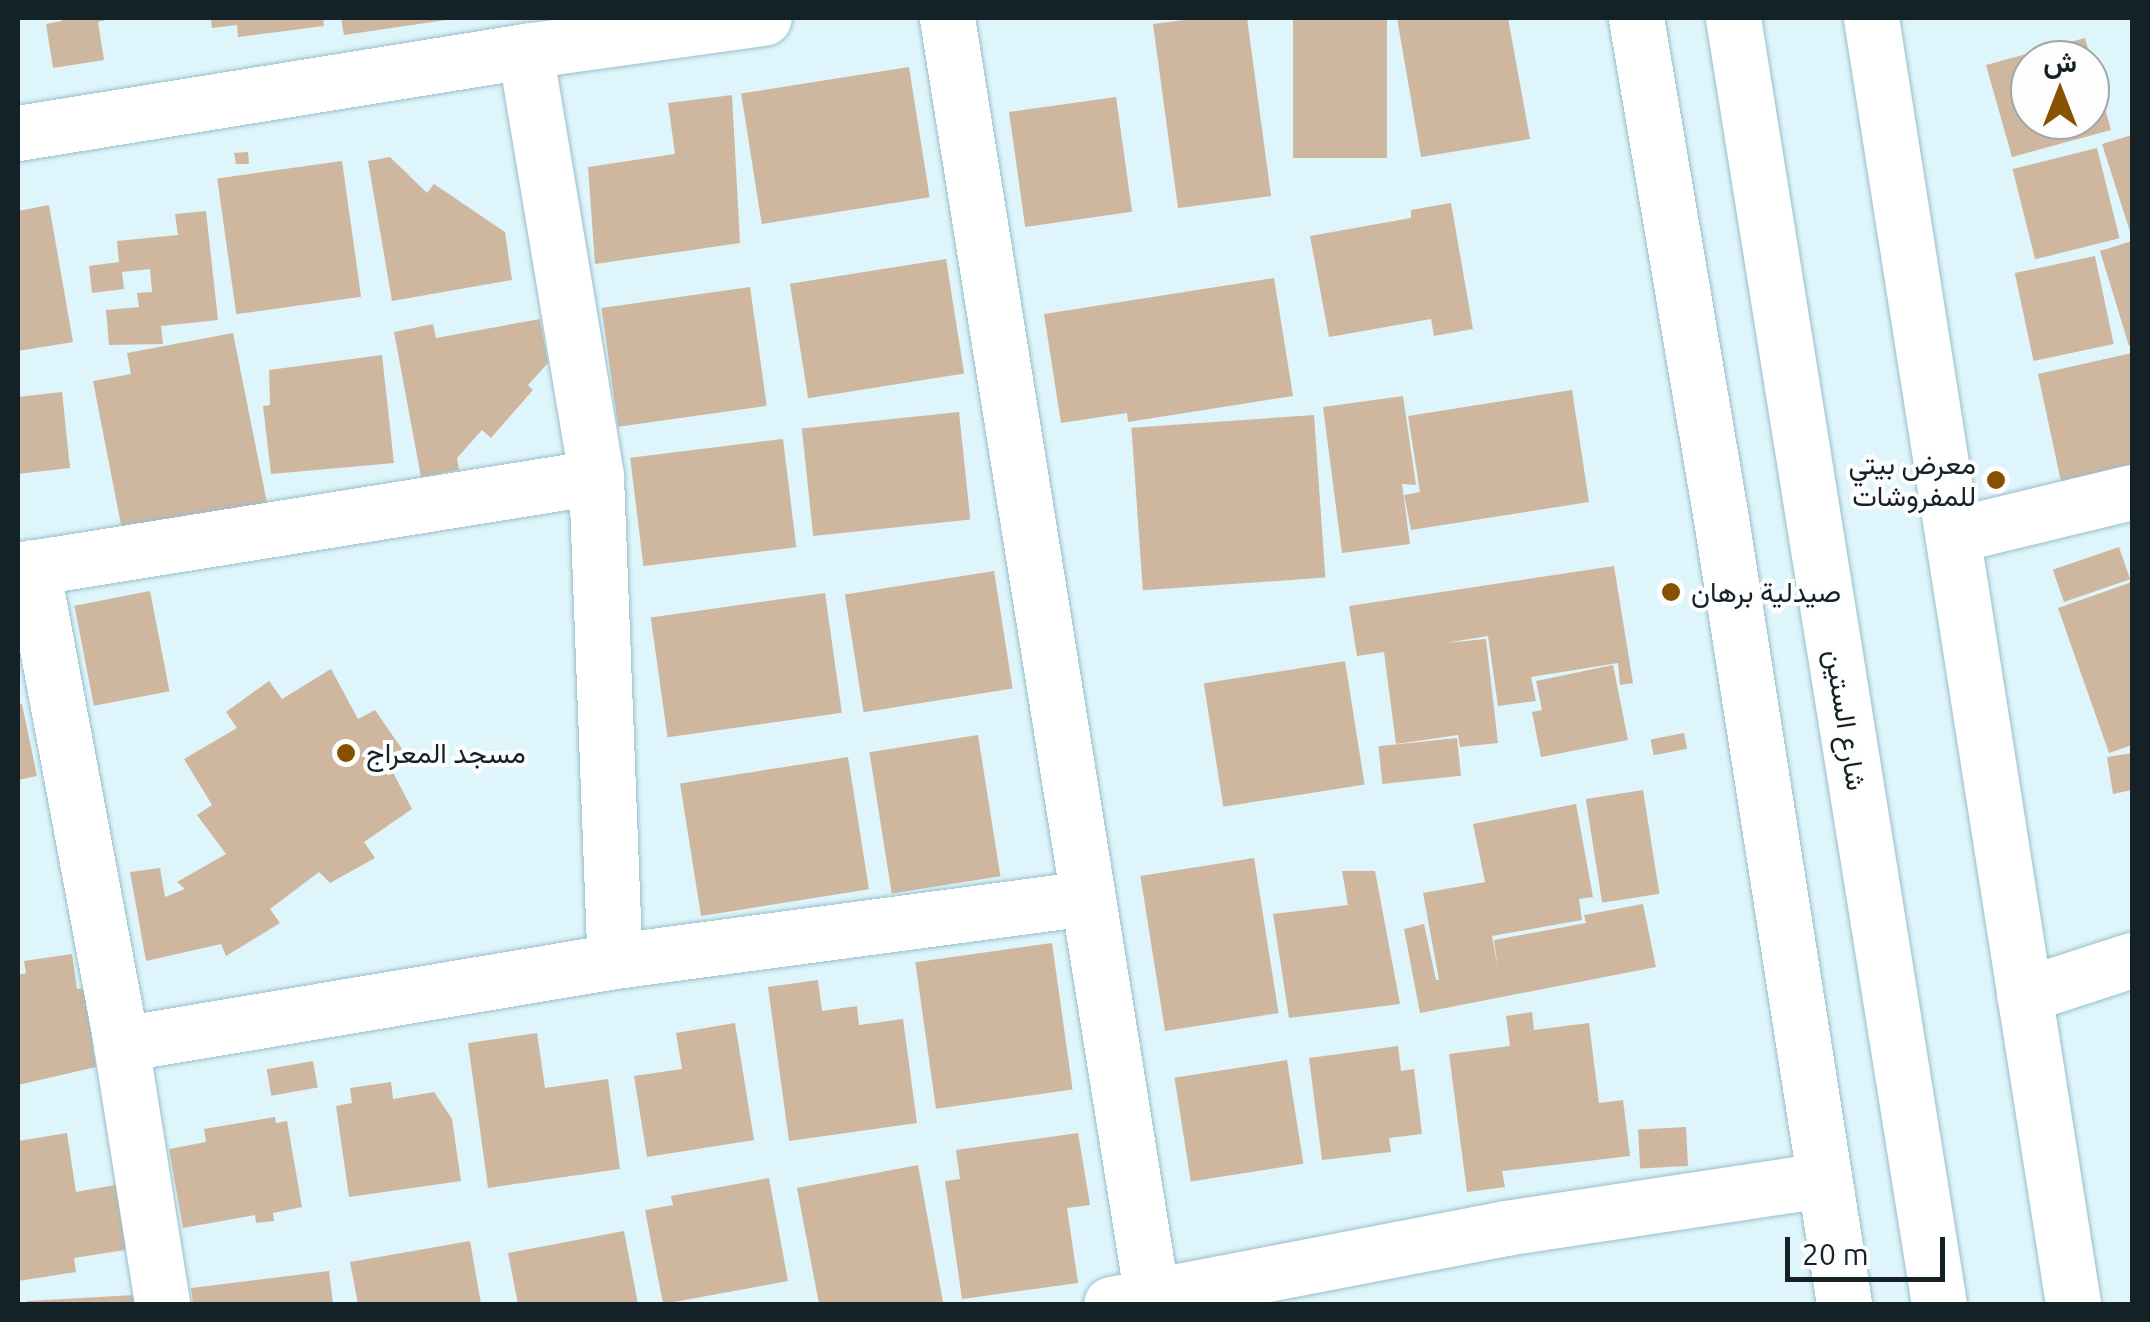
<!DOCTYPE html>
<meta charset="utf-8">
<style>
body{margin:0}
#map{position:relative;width:2150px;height:1322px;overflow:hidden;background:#def5fb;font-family:Ubuntu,Vazirmatn,sans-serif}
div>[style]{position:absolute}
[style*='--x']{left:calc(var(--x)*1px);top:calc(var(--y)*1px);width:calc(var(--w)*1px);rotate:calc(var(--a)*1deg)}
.building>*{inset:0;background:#cfb79f;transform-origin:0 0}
.roads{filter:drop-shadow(0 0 2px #99bfca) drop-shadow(0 0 2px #99bfca)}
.minor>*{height:55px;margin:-27.5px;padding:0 27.5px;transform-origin:27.5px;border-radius:27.5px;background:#fff}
.major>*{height:55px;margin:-27.5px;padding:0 27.5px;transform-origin:27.5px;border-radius:27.5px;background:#fff}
.dots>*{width:28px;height:28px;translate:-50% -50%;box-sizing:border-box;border:5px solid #fdfdfd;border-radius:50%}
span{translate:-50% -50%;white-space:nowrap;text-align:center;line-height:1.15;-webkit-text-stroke:8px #fdfdfd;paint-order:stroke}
.poi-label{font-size:28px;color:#142227}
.right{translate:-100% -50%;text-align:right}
.left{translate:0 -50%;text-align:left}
.street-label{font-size:28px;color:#142227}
.frame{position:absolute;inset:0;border:20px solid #142227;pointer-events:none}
.north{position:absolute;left:2010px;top:40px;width:100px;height:100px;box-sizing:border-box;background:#fdfdfd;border:2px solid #a0a5a7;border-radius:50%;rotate:0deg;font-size:28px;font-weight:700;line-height:40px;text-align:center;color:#142227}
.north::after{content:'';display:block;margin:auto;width:35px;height:45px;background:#875200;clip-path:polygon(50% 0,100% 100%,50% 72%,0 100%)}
.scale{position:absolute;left:1785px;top:1237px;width:160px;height:45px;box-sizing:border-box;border:5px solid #142227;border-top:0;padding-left:12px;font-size:30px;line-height:35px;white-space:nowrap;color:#142227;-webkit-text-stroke:8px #fdfdfd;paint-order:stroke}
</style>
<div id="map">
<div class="building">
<i style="clip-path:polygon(61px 18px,113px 18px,98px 22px,104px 60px,53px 68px,46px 24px,62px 21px)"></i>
<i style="clip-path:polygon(211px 18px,323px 18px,324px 26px,238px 37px,237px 25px,212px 28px)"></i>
<i style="clip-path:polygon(341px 18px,446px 18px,446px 20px,344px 35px)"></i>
<i style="clip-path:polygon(1201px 18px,1247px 18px,1271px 196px,1178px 208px,1153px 24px)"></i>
<i style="left:1293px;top:18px;width:94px;height:140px"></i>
<i style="clip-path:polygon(1397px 18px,1508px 18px,1530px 139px,1421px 157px)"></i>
<i style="clip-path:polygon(evenodd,2085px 38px,2111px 130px,2012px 157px,1986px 65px,2085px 38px,2030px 60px,2090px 60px,2090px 120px,2030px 120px,2030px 60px)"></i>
<i style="left:909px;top:67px;width:132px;height:170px;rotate:81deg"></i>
<i style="clip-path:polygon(732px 95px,740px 243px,595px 264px,588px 167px,675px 154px,668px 103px)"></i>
<i style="left:1116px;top:97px;width:116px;height:108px;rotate:82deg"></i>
<i style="clip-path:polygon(2132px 135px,2132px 238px,2102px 144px)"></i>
<i style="left:2097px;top:148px;width:93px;height:87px;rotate:76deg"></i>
<i style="clip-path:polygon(248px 152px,249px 164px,236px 164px,234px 153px)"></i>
<i style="clip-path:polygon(390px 157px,427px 193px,434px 184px,505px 232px,512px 280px,392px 301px,368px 161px)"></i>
<i style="left:342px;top:161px;width:137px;height:126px;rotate:82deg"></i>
<i style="clip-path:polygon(1451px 203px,1473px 329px,1434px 336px,1431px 319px,1329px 337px,1310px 236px,1411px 218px,1411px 210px)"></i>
<i style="clip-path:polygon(49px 205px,73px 342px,18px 351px,18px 211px)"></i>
<i style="clip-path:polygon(206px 211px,218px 320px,161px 326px,163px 344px,109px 345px,106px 310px,139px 307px,137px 293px,152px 292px,150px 269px,122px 272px,124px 289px,92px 293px,89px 266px,119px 262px,117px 241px,178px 235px,175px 214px)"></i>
<i style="clip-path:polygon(2132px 241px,2132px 345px,2129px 346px,2100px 251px)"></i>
<i style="left:2095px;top:256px;width:90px;height:82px;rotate:78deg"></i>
<i style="left:946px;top:259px;width:116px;height:158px;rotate:81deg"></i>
<i style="clip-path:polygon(1274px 278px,1293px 396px,1128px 422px,1127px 413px,1061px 423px,1044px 314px)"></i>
<i style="left:750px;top:287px;width:120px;height:150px;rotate:82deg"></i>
<i style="clip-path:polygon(540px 319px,548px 363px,528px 385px,533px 390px,491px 438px,482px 430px,457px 458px,459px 470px,421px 477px,394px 332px,433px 324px,436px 338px)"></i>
<i style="clip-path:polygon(233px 333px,267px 503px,122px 530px,93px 381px,131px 374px,127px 353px)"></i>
<i style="clip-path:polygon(2132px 353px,2132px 475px,2063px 491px,2038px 374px)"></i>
<i style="clip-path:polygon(382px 355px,394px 463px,271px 474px,263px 406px,270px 405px,269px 370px)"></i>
<i style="clip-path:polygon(1572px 390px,1589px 502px,1411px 530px,1404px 495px,1420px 492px,1408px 416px)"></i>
<i style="clip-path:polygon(62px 392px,70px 468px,18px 474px,18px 397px)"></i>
<i style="clip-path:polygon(1403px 396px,1416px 485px,1402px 484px,1410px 544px,1342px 553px,1323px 407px)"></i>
<i style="left:959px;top:412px;width:108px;height:158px;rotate:84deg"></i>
<i style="left:1314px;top:415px;width:163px;height:183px;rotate:86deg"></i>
<i style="left:783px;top:439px;width:109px;height:154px;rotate:83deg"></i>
<i style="left:2119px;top:547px;width:34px;height:70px;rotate:71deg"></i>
<i style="clip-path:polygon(1614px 566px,1633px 683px,1620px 685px,1618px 663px,1531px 677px,1536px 701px,1498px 706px,1488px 636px,1445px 643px,1486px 639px,1498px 743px,1460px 747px,1458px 735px,1396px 744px,1384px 652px,1357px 656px,1349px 606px)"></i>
<i style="left:994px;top:571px;width:119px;height:151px;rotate:81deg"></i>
<i style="clip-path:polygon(2132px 582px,2132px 745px,2109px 753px,2058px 608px)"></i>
<i style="left:150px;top:591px;width:102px;height:77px;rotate:79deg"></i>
<i style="left:825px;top:593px;width:121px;height:176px;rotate:82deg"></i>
<i style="left:1345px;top:661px;width:125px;height:143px;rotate:81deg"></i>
<i style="clip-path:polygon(1613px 665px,1628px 740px,1541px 757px,1532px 712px,1542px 710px,1536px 681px)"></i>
<i style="clip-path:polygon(331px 669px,358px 719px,375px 710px,402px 749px,387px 761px,412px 809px,364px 842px,375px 858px,330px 883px,319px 872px,270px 909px,280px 923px,226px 956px,221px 944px,146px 961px,130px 872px,160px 868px,165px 897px,185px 889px,177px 882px,226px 854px,197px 815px,212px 805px,184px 759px,237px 728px,226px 712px,269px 681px,282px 699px)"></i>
<i style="clip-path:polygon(18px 704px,22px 704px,37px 776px,18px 780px)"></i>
<i style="left:1684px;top:733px;width:16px;height:34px;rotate:79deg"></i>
<i style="left:978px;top:735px;width:143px;height:110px;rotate:81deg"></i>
<i style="left:1457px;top:738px;width:38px;height:79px;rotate:84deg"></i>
<i style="clip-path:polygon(2132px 753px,2132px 790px,2113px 794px,2107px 757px)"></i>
<i style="left:848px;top:757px;width:134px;height:170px;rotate:81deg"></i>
<i style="left:1643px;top:790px;width:105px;height:58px;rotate:81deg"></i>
<i style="clip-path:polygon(1576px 804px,1593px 897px,1579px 899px,1582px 920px,1492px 936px,1498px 968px,1494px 940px,1586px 923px,1584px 915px,1643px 904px,1656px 967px,1420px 1013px,1404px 929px,1424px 924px,1436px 980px,1439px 980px,1423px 893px,1485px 882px,1473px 824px)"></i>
<i style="left:1254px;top:858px;width:157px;height:115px;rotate:81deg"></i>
<i style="clip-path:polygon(1342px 871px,1375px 871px,1400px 1004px,1289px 1018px,1273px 914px,1348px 905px)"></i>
<i style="left:1052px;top:943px;width:148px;height:138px;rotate:82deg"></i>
<i style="clip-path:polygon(72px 954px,77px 989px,84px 988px,96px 1067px,18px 1085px,18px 975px,26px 973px,24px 961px)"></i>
<i style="clip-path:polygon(818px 980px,822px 1011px,857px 1006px,859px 1025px,903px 1019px,917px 1123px,789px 1141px,768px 987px)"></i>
<i style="clip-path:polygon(1532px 1012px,1534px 1030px,1589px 1023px,1599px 1103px,1623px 1100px,1630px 1156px,1502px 1171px,1505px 1187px,1467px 1192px,1449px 1054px,1510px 1046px,1506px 1016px)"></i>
<i style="clip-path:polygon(735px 1023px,754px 1140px,647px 1157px,634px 1076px,682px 1069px,676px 1033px)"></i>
<i style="clip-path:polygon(537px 1033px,545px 1088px,608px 1079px,620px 1169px,488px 1188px,468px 1043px)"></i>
<i style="clip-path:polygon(1398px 1046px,1401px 1071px,1414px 1069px,1422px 1134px,1389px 1138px,1391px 1152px,1322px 1160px,1309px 1058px)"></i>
<i style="left:1287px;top:1060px;width:105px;height:114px;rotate:81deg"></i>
<i style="left:313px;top:1061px;width:27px;height:47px;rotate:80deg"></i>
<i style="clip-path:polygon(391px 1082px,393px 1099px,434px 1092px,452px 1119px,461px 1181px,349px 1197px,336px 1106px,352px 1103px,350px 1088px)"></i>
<i style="clip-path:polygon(275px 1117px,276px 1123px,287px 1121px,302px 1207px,273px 1213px,274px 1221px,256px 1223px,255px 1215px,183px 1228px,169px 1149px,206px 1142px,204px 1129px)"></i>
<i style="left:1686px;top:1127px;width:39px;height:48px;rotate:87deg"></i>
<i style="clip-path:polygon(67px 1133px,76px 1192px,121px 1184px,131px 1249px,74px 1258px,76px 1272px,18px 1281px,18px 1141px)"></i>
<i style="clip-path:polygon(1078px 1133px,1090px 1205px,1067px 1208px,1078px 1283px,962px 1299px,945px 1181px,960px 1179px,956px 1150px)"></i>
<i style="clip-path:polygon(918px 1165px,943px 1302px,819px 1304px,797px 1188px)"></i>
<i style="clip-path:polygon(769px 1178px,788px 1281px,663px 1304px,645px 1210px,673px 1205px,671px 1196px)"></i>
<i style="clip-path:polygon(624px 1231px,638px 1304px,518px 1304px,508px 1253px)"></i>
<i style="clip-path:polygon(470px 1241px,481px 1304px,358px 1304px,350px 1262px)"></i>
<i style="clip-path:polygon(329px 1271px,333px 1304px,193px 1304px,191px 1288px)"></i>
<i style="clip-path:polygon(135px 1295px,135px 1304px,27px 1304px,27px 1301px)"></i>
</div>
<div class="roads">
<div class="minor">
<i style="--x:947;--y:18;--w:1302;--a:80.9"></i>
<i style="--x:1636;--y:18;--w:508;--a:80.37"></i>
<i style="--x:1721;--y:519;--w:795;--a:81.09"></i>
<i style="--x:525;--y:51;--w:432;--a:80.5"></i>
<i style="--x:596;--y:477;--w:484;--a:87.8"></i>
<i style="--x:18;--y:133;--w:514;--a:-9.19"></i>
<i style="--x:525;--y:51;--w:241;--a:-7.9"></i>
<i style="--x:1954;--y:535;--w:183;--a:-13.6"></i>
<i style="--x:32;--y:567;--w:485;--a:79.4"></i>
<i style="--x:121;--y:1044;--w:263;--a:81"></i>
<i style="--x:18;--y:570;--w:585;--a:-9.14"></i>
<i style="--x:2024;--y:995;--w:114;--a:-18"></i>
<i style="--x:121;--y:1044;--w:501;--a:-9.54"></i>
<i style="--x:615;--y:961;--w:477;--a:-7.6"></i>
<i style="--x:1111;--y:1304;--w:401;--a:-10.9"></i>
<i style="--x:1505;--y:1228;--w:322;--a:-8.6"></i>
</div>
<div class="major">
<i style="--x:1733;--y:18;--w:1302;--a:80.9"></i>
<i style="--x:1871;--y:18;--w:1302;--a:81.07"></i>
</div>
</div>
<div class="dots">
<i style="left:1996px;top:480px;background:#875200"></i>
<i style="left:1671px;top:592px;background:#875200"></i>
<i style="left:346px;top:753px;background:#875200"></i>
</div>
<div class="poi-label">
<span class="right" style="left:1976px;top:480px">معرض بيتي<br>للمفروشات</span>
<span class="left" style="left:1691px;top:592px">صيدلية برهان</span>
<span class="left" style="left:366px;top:753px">مسجد المعراج</span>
</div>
<div class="street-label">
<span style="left:1846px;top:720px;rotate:81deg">شارع الستين</span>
</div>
<div class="frame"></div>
<div class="north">ش</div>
<div class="scale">20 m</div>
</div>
